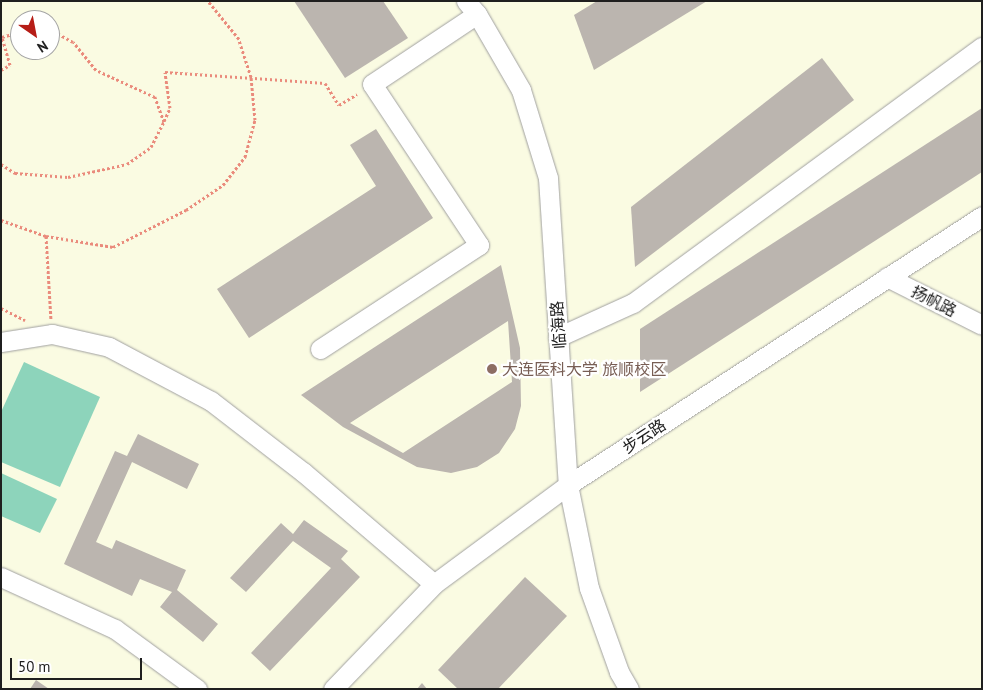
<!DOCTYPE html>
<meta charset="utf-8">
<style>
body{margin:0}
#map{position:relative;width:983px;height:690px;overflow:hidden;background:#eeece6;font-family:"PT Sans","Noto Sans SC",sans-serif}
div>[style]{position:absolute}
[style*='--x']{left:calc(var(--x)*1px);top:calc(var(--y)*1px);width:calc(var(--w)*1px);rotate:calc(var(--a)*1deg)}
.education>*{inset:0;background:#fafbe2}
.pitch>*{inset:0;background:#8dd4bb}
.building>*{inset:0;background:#bbb5af}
.path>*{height:3px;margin-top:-1.5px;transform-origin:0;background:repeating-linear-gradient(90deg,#ea8b7c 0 2.5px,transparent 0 5px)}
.roads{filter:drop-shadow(0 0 1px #a0a0a0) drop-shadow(0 0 1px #a0a0a0)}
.street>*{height:19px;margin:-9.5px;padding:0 9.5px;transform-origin:9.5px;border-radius:9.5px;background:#fff}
.dots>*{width:14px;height:14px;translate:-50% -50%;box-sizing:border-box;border:2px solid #fff;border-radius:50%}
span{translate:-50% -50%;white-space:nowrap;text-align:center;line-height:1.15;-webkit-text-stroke:4.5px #fff;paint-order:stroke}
.street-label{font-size:16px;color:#1f1f1f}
.education-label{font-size:16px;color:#785e54}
.left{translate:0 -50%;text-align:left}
.frame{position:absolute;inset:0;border:2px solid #1f1f1f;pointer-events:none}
.north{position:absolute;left:10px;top:10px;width:50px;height:50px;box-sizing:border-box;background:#fff;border:1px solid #a5a5a5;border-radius:50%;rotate:147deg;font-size:14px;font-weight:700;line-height:20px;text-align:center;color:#1f1f1f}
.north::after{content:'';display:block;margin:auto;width:18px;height:22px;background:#b61d17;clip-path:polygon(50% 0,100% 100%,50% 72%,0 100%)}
.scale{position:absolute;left:10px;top:658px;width:132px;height:22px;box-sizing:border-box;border:2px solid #1f1f1f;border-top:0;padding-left:6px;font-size:15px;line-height:18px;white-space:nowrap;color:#1f1f1f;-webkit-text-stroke:4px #fff;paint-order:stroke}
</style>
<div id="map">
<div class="education">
<i style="clip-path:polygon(evenodd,1px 1px,982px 1px,982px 689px,1px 689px,1px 1px,20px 20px,50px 20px,50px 50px,20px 50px,20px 20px)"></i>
</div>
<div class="pitch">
<i style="clip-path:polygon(24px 362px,100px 397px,60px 487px,1px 462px,1px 412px)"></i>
<i style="clip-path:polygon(1px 473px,57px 499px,40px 533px,1px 516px)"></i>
</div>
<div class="building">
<i style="clip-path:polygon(294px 1px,383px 1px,408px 38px,345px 78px)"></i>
<i style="clip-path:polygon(597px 1px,707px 1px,594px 70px,574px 15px)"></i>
<i style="clip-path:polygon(822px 58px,854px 100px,635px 267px,631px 207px)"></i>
<i style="clip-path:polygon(982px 108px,982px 172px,640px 392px,640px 329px)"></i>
<i style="clip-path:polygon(376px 129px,433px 218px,249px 338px,217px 289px,376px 186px,350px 145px)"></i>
<i style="clip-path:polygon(evenodd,501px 265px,520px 348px,521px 406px,515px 429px,499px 453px,477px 467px,451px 473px,417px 467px,343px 427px,301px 395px,501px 265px,508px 321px,512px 382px,403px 453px,350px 423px,508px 321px)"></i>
<i style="clip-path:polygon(138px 434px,199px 464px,187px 489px,132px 462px,96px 542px,112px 549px,116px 540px,186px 570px,177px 590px,218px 624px,203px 642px,160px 607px,172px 592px,140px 579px,132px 596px,64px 564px,115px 451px,127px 456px)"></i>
<i style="clip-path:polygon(304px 520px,348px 551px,341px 559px,360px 577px,270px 671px,251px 653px,331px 568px,293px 541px,246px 592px,230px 578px,281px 523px,293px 534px)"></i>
<i style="clip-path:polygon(525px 577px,567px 616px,498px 689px,458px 689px,438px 670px)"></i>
<i style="clip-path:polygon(36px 680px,49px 689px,30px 689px)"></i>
<i style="clip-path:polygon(422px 683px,427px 689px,417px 689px)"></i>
</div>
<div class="path">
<i style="--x:1;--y:70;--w:10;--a:-29"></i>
<i style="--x:10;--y:65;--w:29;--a:-106"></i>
<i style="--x:2;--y:37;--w:19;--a:-16"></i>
<i style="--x:164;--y:121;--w:14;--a:-65"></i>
<i style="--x:170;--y:108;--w:36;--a:-98"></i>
<i style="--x:165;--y:72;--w:160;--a:3.9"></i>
<i style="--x:325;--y:83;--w:26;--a:58"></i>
<i style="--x:339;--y:105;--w:21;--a:-31"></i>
<i style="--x:1;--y:164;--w:17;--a:33"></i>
<i style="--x:15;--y:173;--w:53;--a:4.3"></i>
<i style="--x:68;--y:177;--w:60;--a:-12.4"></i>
<i style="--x:127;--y:164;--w:29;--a:-35"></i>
<i style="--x:151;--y:147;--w:28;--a:-63"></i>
<i style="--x:164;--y:122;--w:27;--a:-110"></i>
<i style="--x:155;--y:97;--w:65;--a:-155.4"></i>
<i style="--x:96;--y:70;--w:36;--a:-129"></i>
<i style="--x:73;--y:42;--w:26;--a:-151"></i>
<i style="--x:1;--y:220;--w:48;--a:19.6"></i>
<i style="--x:46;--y:236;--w:68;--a:9.3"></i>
<i style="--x:113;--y:247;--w:82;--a:-26.9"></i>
<i style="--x:186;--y:210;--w:45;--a:-34"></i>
<i style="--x:223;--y:185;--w:36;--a:-52"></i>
<i style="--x:245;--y:157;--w:38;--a:-75"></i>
<i style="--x:255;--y:120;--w:43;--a:-95.3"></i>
<i style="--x:251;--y:77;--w:40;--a:-108"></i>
<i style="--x:239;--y:39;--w:49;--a:-129.2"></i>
<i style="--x:46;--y:236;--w:83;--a:86.6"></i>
<i style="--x:1;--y:308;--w:27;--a:27"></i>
</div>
<div class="roads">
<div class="street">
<i style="--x:466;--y:1;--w:17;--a:50"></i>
<i style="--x:477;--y:14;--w:88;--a:59.9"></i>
<i style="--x:521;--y:90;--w:92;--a:72.9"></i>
<i style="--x:548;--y:178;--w:308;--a:86.3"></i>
<i style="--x:568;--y:485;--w:105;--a:78.5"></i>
<i style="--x:589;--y:588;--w:89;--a:70.3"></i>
<i style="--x:619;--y:672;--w:20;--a:60"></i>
<i style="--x:887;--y:277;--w:106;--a:26.8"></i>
<i style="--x:558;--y:337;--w:82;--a:-24.4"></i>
<i style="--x:633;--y:303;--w:433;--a:-36.3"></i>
<i style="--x:1;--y:342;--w:52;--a:-8.9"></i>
<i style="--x:52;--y:334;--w:58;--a:12.8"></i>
<i style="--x:109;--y:347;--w:115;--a:27.9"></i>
<i style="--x:211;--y:401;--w:116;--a:37.7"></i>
<i style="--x:303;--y:472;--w:172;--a:40.5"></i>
<i style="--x:320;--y:349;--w:190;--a:-33.2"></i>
<i style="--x:479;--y:245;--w:193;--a:-123.6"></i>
<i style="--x:372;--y:84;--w:126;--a:-33.7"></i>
<i style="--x:1;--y:577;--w:125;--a:24.5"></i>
<i style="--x:115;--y:629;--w:102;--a:36.2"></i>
<i style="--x:333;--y:689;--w:146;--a:-46.1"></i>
<i style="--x:434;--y:584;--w:167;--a:-36.5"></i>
<i style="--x:568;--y:485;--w:494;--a:-33"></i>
</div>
</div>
<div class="dots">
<i style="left:492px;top:369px;background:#8d6e63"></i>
</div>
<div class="street-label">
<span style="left:934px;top:301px;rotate:27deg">扬帆路</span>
<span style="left:558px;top:325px;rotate:-94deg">临海路</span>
<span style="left:644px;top:436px;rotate:-33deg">步云路</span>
</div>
<div class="education-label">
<span class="left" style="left:502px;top:369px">大连医科大学 旅顺校区</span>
</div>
<div class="frame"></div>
<div class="north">N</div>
<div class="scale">50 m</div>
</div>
